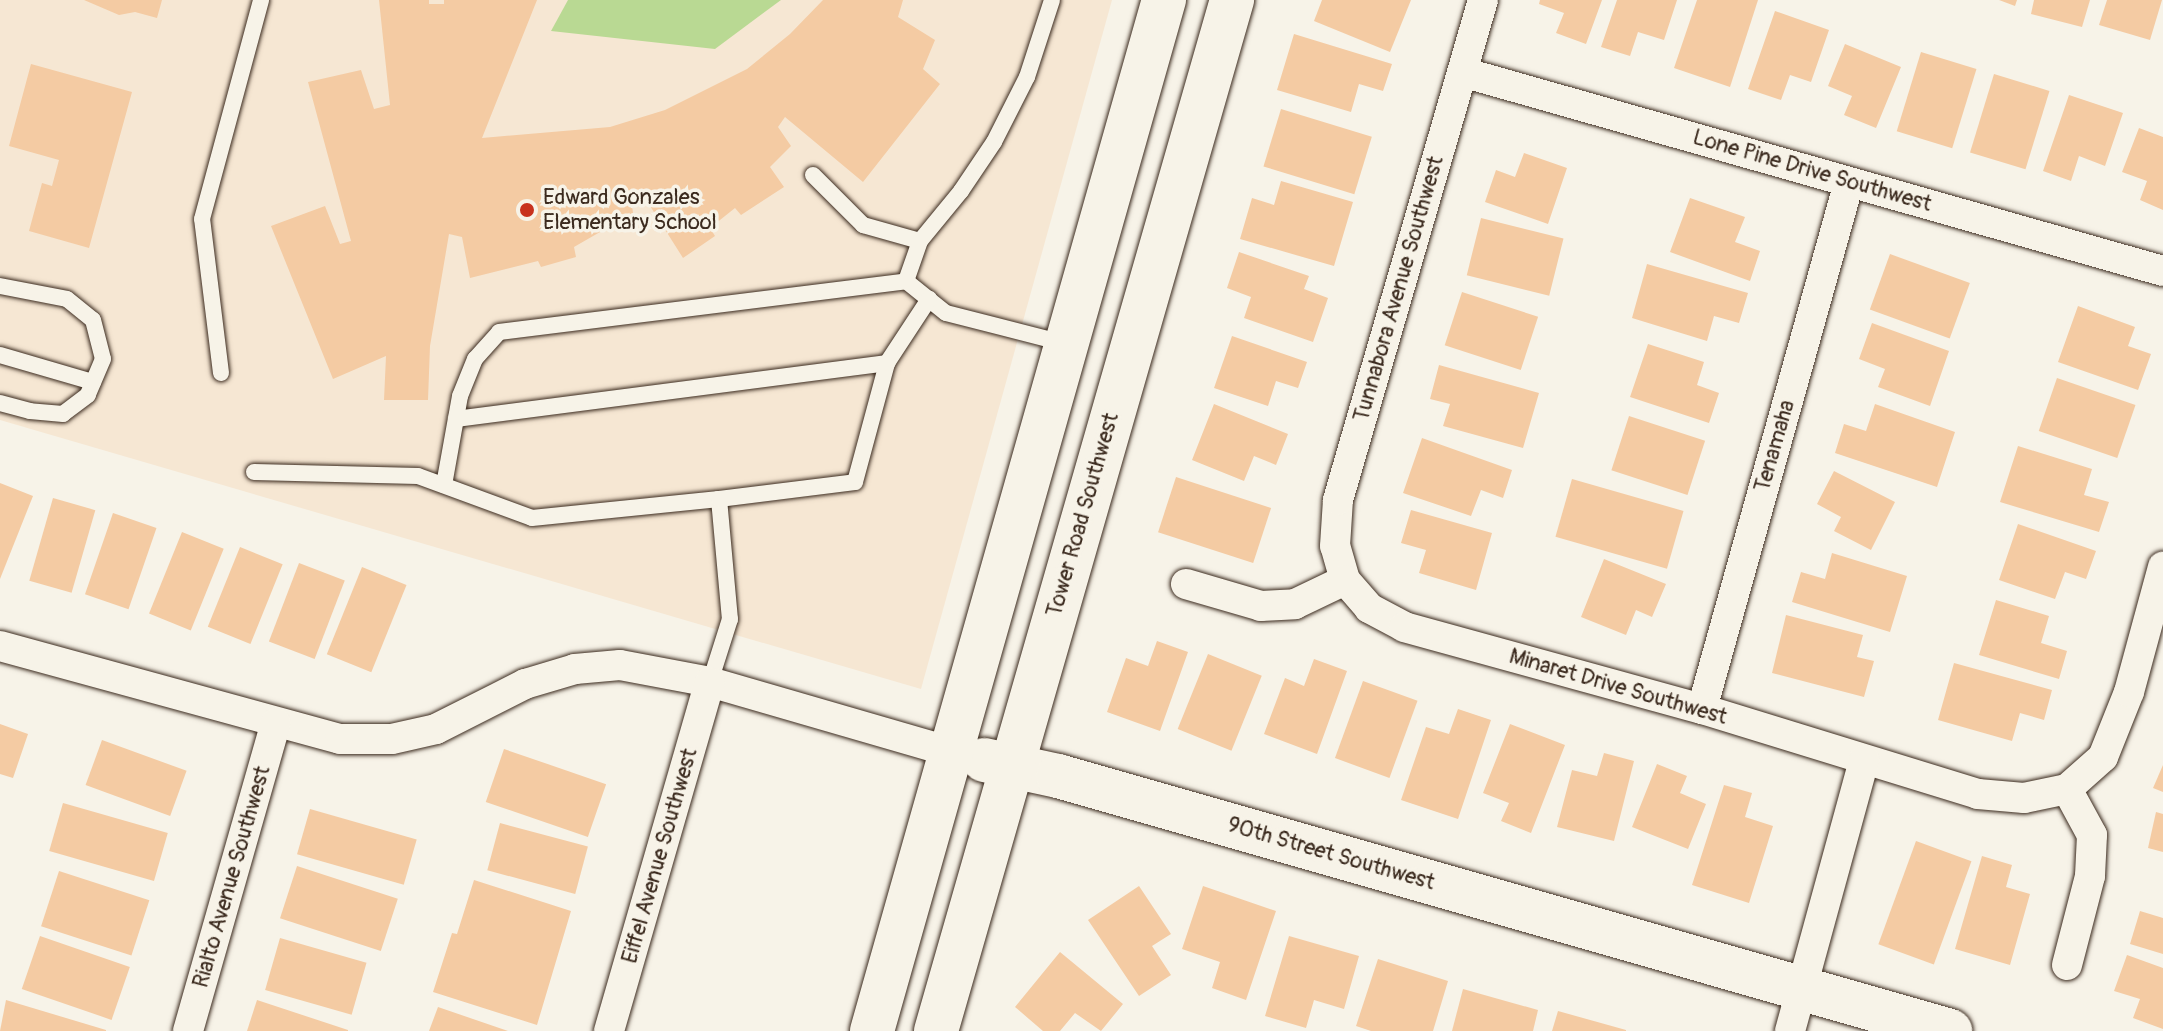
<!DOCTYPE html>
<style>
body{margin:0}
#map{position:relative;width:2163px;height:1031px;overflow:hidden;background:#f7f3e8;font-family:Pangolin,sans-serif}
div>[style]{position:absolute}
[style*='--x']{left:calc(var(--x)*1px);top:calc(var(--y)*1px);width:calc(var(--w)*1px);rotate:calc(var(--a)*1deg)}
.built>*{inset:0;background:#f6e7d3}
.green>*{inset:0;background:#b9d993}
.building>*{inset:0;background:#f4cba3;transform-origin:0 0}
.roads{filter:drop-shadow(0 0 2px #3b2a1e) drop-shadow(0 0 2px #3b2a1e)}
.lane>*{height:16px;margin:-8px;padding:0 8px;transform-origin:8px;border-radius:8px;background:#f7f3e8}
.street>*{height:30px;margin:-15px;padding:0 15px;transform-origin:15px;border-radius:15px;background:#f7f3e8}
.secondary>*{height:44px;margin:-22px;padding:0 22px;transform-origin:22px;border-radius:22px;background:#f7f3e8}
.dots>*{width:22px;height:22px;translate:-50% -50%;box-sizing:border-box;border:4px solid #f7f3e8;border-radius:50%}
span{translate:-50% -50%;white-space:nowrap;text-align:center;line-height:1.15;-webkit-text-stroke:7px #f7f3e8;paint-order:stroke}
.street-label{font-size:22px;color:#3b2a1e}
.poi-label{font-size:22px;color:#3b2a1e}
.left{translate:0 -50%;text-align:left}
</style>
<div id="map">
<div class="built">
<i style="clip-path:polygon(0 0,1112px 0,921px 689px,0 420px)"></i>
</div>
<div class="green">
<i style="clip-path:polygon(568px 0,781px 0,715px 49px,551px 31px)"></i>
</div>
<div class="building">
<i style="clip-path:polygon(84px 0,162px 0,157px 18px,135px 12px,119px 15px)"></i>
<i style="clip-path:polygon(379px 0,429px 0,429px 4px,444px 4px,444px 0,537px 0,482px 138px,610px 127px,665px 110px,747px 69px,790px 34px,823px 0,903px 0,898px 17px,935px 40px,923px 69px,940px 84px,863px 182px,785px 117px,778px 127px,791px 146px,770px 167px,784px 187px,741px 215px,735px 208px,710px 228px,715px 236px,683px 258px,640px 190px,631px 197px,633px 213px,574px 247px,576px 257px,541px 267px,538px 261px,470px 278px,462px 237px,449px 234px,430px 346px,428px 400px,384px 400px,386px 356px,333px 379px,271px 226px,325px 206px,340px 244px,351px 241px,308px 82px,361px 70px,374px 109px,390px 105px)"></i>
<i style="clip-path:polygon(1322px 0,1411px 0,1390px 52px,1314px 21px)"></i>
<i style="clip-path:polygon(1540px 0,1602px 0,1586px 44px,1556px 33px,1564px 13px,1539px 4px)"></i>
<i style="clip-path:polygon(1617px 0,1677px 0,1664px 40px,1638px 32px,1630px 56px,1601px 47px)"></i>
<i style="clip-path:polygon(1697px 0,1758px 0,1730px 87px,1674px 68px)"></i>
<i style="clip-path:polygon(1999px 0,2017px 0,2015px 6px)"></i>
<i style="clip-path:polygon(2034px 0,2090px 0,2082px 27px,2031px 14px)"></i>
<i style="clip-path:polygon(2107px 0,2162px 0,2150px 40px,2099px 25px)"></i>
<i style="clip-path:polygon(1775px 11px,1829px 30px,1811px 82px,1790px 75px,1781px 100px,1748px 89px)"></i>
<i style="clip-path:polygon(1294px 34px,1392px 64px,1383px 91px,1359px 84px,1351px 112px,1277px 90px)"></i>
<i style="clip-path:polygon(1845px 44px,1901px 67px,1876px 128px,1844px 115px,1852px 96px,1828px 86px)"></i>
<i style="left:1921px;top:52px;width:58px;height:83px;rotate:17deg"></i>
<i style="clip-path:polygon(31px 64px,132px 92px,89px 248px,29px 231px,42px 183px,52px 186px,59px 160px,9px 146px)"></i>
<i style="left:1994px;top:74px;width:58px;height:82px;rotate:17deg"></i>
<i style="clip-path:polygon(2069px 95px,2123px 113px,2105px 166px,2079px 156px,2071px 181px,2043px 171px)"></i>
<i style="left:1281px;top:109px;width:95px;height:60px;rotate:17deg"></i>
<i style="clip-path:polygon(2139px 128px,2163px 137px,2163px 210px,2140px 200px,2147px 181px,2122px 172px)"></i>
<i style="clip-path:polygon(1524px 153px,1567px 168px,1548px 224px,1485px 202px,1496px 170px,1515px 177px)"></i>
<i style="clip-path:polygon(1281px 181px,1353px 202px,1334px 266px,1240px 239px,1252px 198px,1274px 205px)"></i>
<i style="clip-path:polygon(1690px 198px,1745px 217px,1735px 242px,1760px 251px,1750px 281px,1670px 252px)"></i>
<i style="left:1481px;top:218px;width:85px;height:59px;rotate:14deg"></i>
<i style="clip-path:polygon(1239px 252px,1309px 276px,1304px 289px,1328px 298px,1313px 342px,1244px 318px,1251px 297px,1227px 288px)"></i>
<i style="left:1890px;top:254px;width:85px;height:59px;rotate:20deg"></i>
<i style="clip-path:polygon(1647px 264px,1748px 293px,1739px 323px,1714px 316px,1707px 341px,1632px 318px)"></i>
<i style="left:1462px;top:292px;width:80px;height:56px;rotate:18deg"></i>
<i style="clip-path:polygon(2078px 306px,2135px 327px,2128px 346px,2151px 354px,2138px 390px,2058px 362px)"></i>
<i style="clip-path:polygon(1872px 323px,1949px 351px,1930px 406px,1878px 387px,1885px 369px,1859px 359px)"></i>
<i style="clip-path:polygon(1232px 336px,1307px 362px,1298px 388px,1276px 381px,1268px 406px,1214px 388px)"></i>
<i style="clip-path:polygon(1648px 344px,1704px 362px,1697px 385px,1719px 393px,1709px 423px,1630px 397px)"></i>
<i style="clip-path:polygon(1439px 365px,1539px 393px,1523px 448px,1443px 426px,1450px 404px,1430px 399px)"></i>
<i style="left:2057px;top:378px;width:83px;height:56px;rotate:19deg"></i>
<i style="clip-path:polygon(1214px 404px,1288px 434px,1276px 465px,1254px 456px,1244px 481px,1192px 460px)"></i>
<i style="clip-path:polygon(1875px 404px,1955px 432px,1937px 487px,1835px 453px,1844px 424px,1866px 431px)"></i>
<i style="left:1629px;top:416px;width:80px;height:57px;rotate:18deg"></i>
<i style="clip-path:polygon(1422px 438px,1512px 470px,1503px 498px,1481px 490px,1471px 516px,1403px 493px)"></i>
<i style="clip-path:polygon(2018px 446px,2092px 469px,2084px 495px,2109px 502px,2099px 532px,2000px 502px)"></i>
<i style="clip-path:polygon(1834px 471px,1895px 502px,1871px 550px,1834px 531px,1841px 517px,1817px 504px)"></i>
<i style="left:1176px;top:477px;width:100px;height:58px;rotate:18deg"></i>
<i style="left:1572px;top:479px;width:116px;height:60px;rotate:16deg"></i>
<i style="clip-path:polygon(0 483px,33px 496px,0 579px)"></i>
<i style="left:53px;top:498px;width:44px;height:86px;rotate:16deg"></i>
<i style="clip-path:polygon(1411px 510px,1492px 533px,1476px 590px,1419px 573px,1426px 550px,1401px 543px)"></i>
<i style="left:113px;top:513px;width:46px;height:86px;rotate:19deg"></i>
<i style="clip-path:polygon(2018px 524px,2096px 551px,2086px 579px,2065px 572px,2055px 599px,1999px 580px)"></i>
<i style="left:182px;top:532px;width:45px;height:88px;rotate:22deg"></i>
<i style="left:240px;top:547px;width:46px;height:86px;rotate:22deg"></i>
<i style="clip-path:polygon(1832px 553px,1907px 576px,1890px 632px,1792px 602px,1801px 572px,1825px 579px)"></i>
<i style="clip-path:polygon(1604px 559px,1666px 584px,1652px 617px,1636px 610px,1626px 635px,1581px 617px)"></i>
<i style="left:299px;top:563px;width:49px;height:84px;rotate:21deg"></i>
<i style="left:362px;top:567px;width:48px;height:94px;rotate:22deg"></i>
<i style="clip-path:polygon(1996px 600px,2049px 616px,2041px 643px,2067px 651px,2059px 679px,1979px 655px)"></i>
<i style="clip-path:polygon(1786px 615px,1863px 635px,1857px 657px,1874px 661px,1864px 697px,1772px 673px)"></i>
<i style="clip-path:polygon(1157px 641px,1188px 652px,1160px 731px,1107px 712px,1126px 658px,1148px 666px)"></i>
<i style="left:1208px;top:654px;width:58px;height:81px;rotate:22deg"></i>
<i style="clip-path:polygon(1314px 659px,1347px 671px,1317px 754px,1264px 734px,1285px 678px,1304px 686px)"></i>
<i style="clip-path:polygon(1954px 663px,2052px 690px,2044px 720px,2020px 713px,2012px 741px,1938px 720px)"></i>
<i style="left:1363px;top:681px;width:58px;height:82px;rotate:20deg"></i>
<i style="clip-path:polygon(1458px 709px,1491px 720px,1458px 819px,1401px 800px,1426px 727px,1449px 734px)"></i>
<i style="clip-path:polygon(0 724px,28px 734px,13px 778px,0 774px)"></i>
<i style="clip-path:polygon(1510px 724px,1565px 745px,1531px 833px,1501px 821px,1509px 803px,1483px 793px)"></i>
<i style="left:102px;top:740px;width:90px;height:48px;rotate:20deg"></i>
<i style="left:504px;top:749px;width:108px;height:56px;rotate:19deg"></i>
<i style="clip-path:polygon(1604px 753px,1634px 761px,1614px 841px,1557px 827px,1572px 770px,1597px 776px)"></i>
<i style="clip-path:polygon(1657px 764px,1687px 776px,1680px 793px,1706px 804px,1688px 849px,1632px 827px)"></i>
<i style="clip-path:polygon(2163px 765px,2163px 792px,2153px 788px)"></i>
<i style="clip-path:polygon(1724px 785px,1752px 793px,1745px 817px,1773px 826px,1749px 903px,1692px 885px)"></i>
<i style="left:63px;top:803px;width:109px;height:50px;rotate:16deg"></i>
<i style="left:310px;top:809px;width:111px;height:47px;rotate:16deg"></i>
<i style="clip-path:polygon(2156px 812px,2163px 814px,2163px 852px,2148px 848px)"></i>
<i style="left:500px;top:823px;width:91px;height:49px;rotate:15deg"></i>
<i style="left:1916px;top:841px;width:59px;height:110px;rotate:20deg"></i>
<i style="clip-path:polygon(1982px 856px,2012px 865px,2006px 887px,2030px 894px,2010px 965px,1955px 949px)"></i>
<i style="left:297px;top:866px;width:106px;height:55px;rotate:18deg"></i>
<i style="left:59px;top:871px;width:95px;height:58px;rotate:18deg"></i>
<i style="clip-path:polygon(474px 880px,571px 911px,537px 1025px,433px 992px,452px 933px,457px 934px)"></i>
<i style="clip-path:polygon(1139px 886px,1171px 934px,1152px 946px,1171px 975px,1139px 996px,1088px 920px)"></i>
<i style="clip-path:polygon(1203px 886px,1276px 911px,1246px 1000px,1212px 988px,1220px 962px,1182px 949px)"></i>
<i style="clip-path:polygon(2140px 911px,2163px 918px,2163px 954px,2130px 944px)"></i>
<i style="left:40px;top:936px;width:95px;height:56px;rotate:19deg"></i>
<i style="clip-path:polygon(1289px 936px,1359px 956px,1344px 1009px,1314px 1000px,1306px 1028px,1265px 1016px)"></i>
<i style="left:280px;top:938px;width:90px;height:54px;rotate:16deg"></i>
<i style="clip-path:polygon(1060px 952px,1123px 1004px,1101px 1031px,1075px 1013px,1060px 1031px,1043px 1031px,1015px 1007px)"></i>
<i style="clip-path:polygon(2127px 955px,2163px 968px,2163px 1029px,2133px 1018px,2140px 999px,2114px 991px)"></i>
<i style="clip-path:polygon(1378px 959px,1448px 981px,1433px 1031px,1371px 1031px,1356px 1026px)"></i>
<i style="clip-path:polygon(1463px 989px,1538px 1010px,1533px 1031px,1452px 1031px)"></i>
<i style="clip-path:polygon(6px 1000px,106px 1030px,106px 1031px,0 1031px)"></i>
<i style="clip-path:polygon(257px 1000px,348px 1030px,348px 1031px,247px 1031px)"></i>
<i style="clip-path:polygon(438px 1007px,508px 1031px,429px 1031px)"></i>
<i style="clip-path:polygon(1558px 1011px,1626px 1030px,1626px 1031px,1552px 1031px)"></i>
</div>
<div class="roads">
<div class="lane">
<i style="--x:813;--y:175;--w:71;--a:45"></i>
<i style="--x:863;--y:225;--w:59;--a:15.7"></i>
<i style="--x:906;--y:281;--w:42;--a:-70.7"></i>
<i style="--x:920;--y:241;--w:65;--a:-50.6"></i>
<i style="--x:961;--y:191;--w:59;--a:-56"></i>
<i style="--x:994;--y:142;--w:73;--a:-63.1"></i>
<i style="--x:1027;--y:77;--w:81;--a:-72"></i>
<i style="--x:0;--y:286;--w:68;--a:11"></i>
<i style="--x:67;--y:299;--w:33;--a:39"></i>
<i style="--x:93;--y:320;--w:40;--a:75.6"></i>
<i style="--x:103;--y:359;--w:39;--a:113"></i>
<i style="--x:88;--y:395;--w:31;--a:143"></i>
<i style="--x:63;--y:414;--w:33;--a:-175"></i>
<i style="--x:30;--y:411;--w:31;--a:-165"></i>
<i style="--x:0;--y:355;--w:97;--a:16.2"></i>
<i style="--x:221;--y:373;--w:155;--a:-97"></i>
<i style="--x:202;--y:219;--w:227;--a:-74.9"></i>
<i style="--x:456;--y:419;--w:435;--a:-7.4"></i>
<i style="--x:254;--y:472;--w:164;--a:1.4"></i>
<i style="--x:418;--y:476;--w:121;--a:20.2"></i>
<i style="--x:532;--y:518;--w:188;--a:-5.8"></i>
<i style="--x:719;--y:499;--w:121;--a:84.8"></i>
<i style="--x:730;--y:619;--w:66;--a:107.6"></i>
<i style="--x:444;--y:485;--w:90;--a:-79.8"></i>
<i style="--x:460;--y:396;--w:40;--a:-68"></i>
<i style="--x:475;--y:359;--w:36;--a:-48"></i>
<i style="--x:499;--y:332;--w:410;--a:-7.1"></i>
<i style="--x:906;--y:281;--w:51;--a:38.7"></i>
<i style="--x:946;--y:313;--w:122;--a:14.3"></i>
<i style="--x:719;--y:499;--w:137;--a:-7.1"></i>
<i style="--x:855;--y:482;--w:123;--a:-74.9"></i>
<i style="--x:887;--y:363;--w:77;--a:-56.7"></i>
</div>
<div class="street">
<i style="--x:1462;--y:72;--w:729;--a:15.85"></i>
<i style="--x:1345;--y:580;--w:35;--a:-106"></i>
<i style="--x:1335;--y:546;--w:46;--a:-86.3"></i>
<i style="--x:1338;--y:500;--w:521;--a:-73.83"></i>
<i style="--x:1186;--y:584;--w:78;--a:16.3"></i>
<i style="--x:1261;--y:606;--w:34;--a:-3"></i>
<i style="--x:1295;--y:604;--w:55;--a:-25.6"></i>
<i style="--x:1345;--y:580;--w:37;--a:49"></i>
<i style="--x:1369;--y:608;--w:40;--a:28"></i>
<i style="--x:1404;--y:627;--w:309;--a:15.4"></i>
<i style="--x:1702;--y:709;--w:289;--a:17.1"></i>
<i style="--x:1978;--y:794;--w:46;--a:5"></i>
<i style="--x:2024;--y:798;--w:44;--a:-11.8"></i>
<i style="--x:0;--y:646;--w:352;--a:15.3"></i>
<i style="--x:340;--y:739;--w:52;--a:0"></i>
<i style="--x:392;--y:739;--w:45;--a:-12.8"></i>
<i style="--x:436;--y:729;--w:100;--a:-26.8"></i>
<i style="--x:525;--y:684;--w:52;--a:-16.7"></i>
<i style="--x:575;--y:669;--w:45;--a:-5.1"></i>
<i style="--x:620;--y:665;--w:92;--a:10.7"></i>
<i style="--x:710;--y:682;--w:251;--a:16.2"></i>
<i style="--x:1702;--y:709;--w:547;--a:-74.41"></i>
<i style="--x:2067;--y:965;--w:92;--a:-75.5"></i>
<i style="--x:2090;--y:876;--w:41;--a:-87.2"></i>
<i style="--x:2092;--y:835;--w:52;--a:-118.5"></i>
<i style="--x:2067;--y:789;--w:48;--a:-41.6"></i>
<i style="--x:2103;--y:757;--w:70;--a:-68.2"></i>
<i style="--x:2129;--y:692;--w:130;--a:-74.8"></i>
<i style="--x:188;--y:1031;--w:320;--a:-74.1"></i>
<i style="--x:609;--y:1031;--w:363;--a:-73.9"></i>
<i style="--x:1790;--y:1031;--w:281;--a:-74.7"></i>
</div>
<div class="secondary">
<i style="--x:984;--y:760;--w:76;--a:12.2"></i>
<i style="--x:1058;--y:776;--w:928;--a:15.95"></i>
<i style="--x:872;--y:1031;--w:1072;--a:-74.19"></i>
<i style="--x:936;--y:1031;--w:1073;--a:-73.98"></i>
</div>
</div>
<div class="dots">
<i style="left:527px;top:210px;background:#c8321e"></i>
</div>
<div class="street-label">
<span style="left:1812px;top:171px;rotate:16deg">Lone Pine Drive Southwest</span>
<span style="left:1399px;top:289px;rotate:-74deg">Tunnabora Avenue Southwest</span>
<span style="left:1775px;top:446px;rotate:-74deg">Tenamaha</span>
<span style="left:1083px;top:515px;rotate:-74deg">Tower Road Southwest</span>
<span style="left:1618px;top:687px;rotate:16deg">Minaret Drive Southwest</span>
<span style="left:1331px;top:854px;rotate:16deg">90th Street Southwest</span>
<span style="left:660px;top:856px;rotate:-74deg">Eiffel Avenue Southwest</span>
<span style="left:232px;top:877px;rotate:-74deg">Rialto Avenue Southwest</span>
</div>
<div class="poi-label">
<span class="left" style="left:543px;top:210px">Edward Gonzales<br>Elementary School</span>
</div>
</div>
